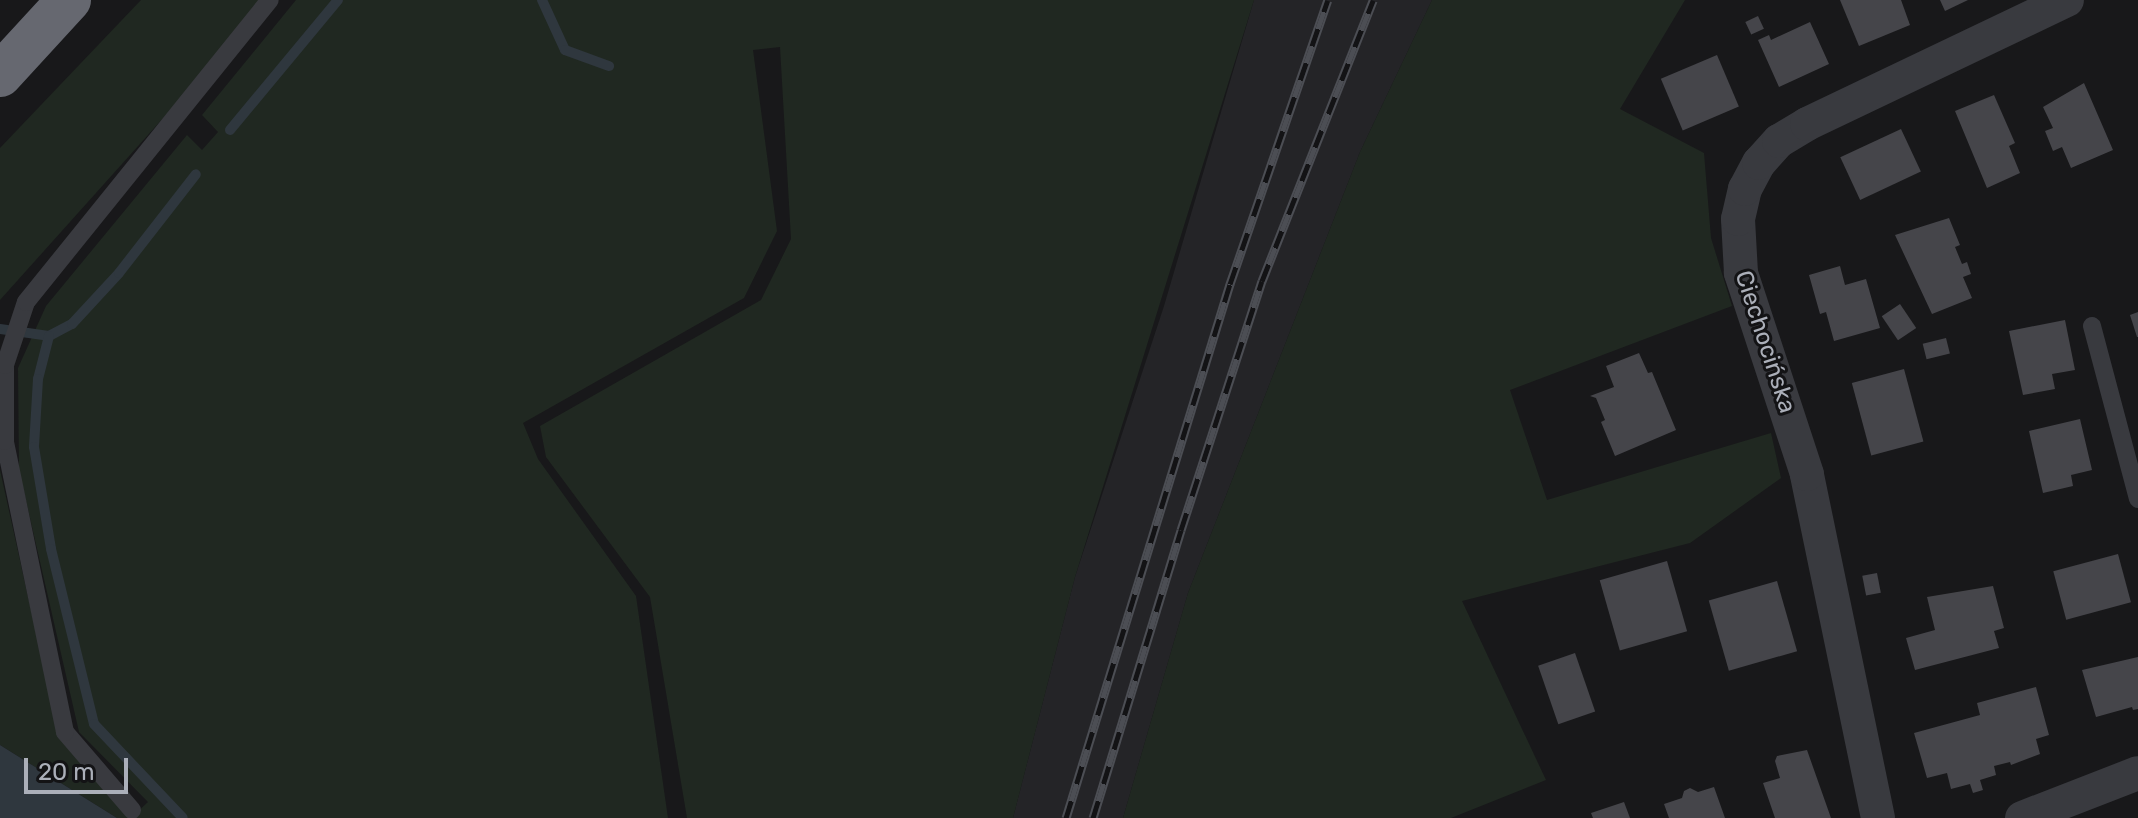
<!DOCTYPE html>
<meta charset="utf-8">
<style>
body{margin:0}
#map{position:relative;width:2138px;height:818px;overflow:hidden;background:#18181a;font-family:Rubik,sans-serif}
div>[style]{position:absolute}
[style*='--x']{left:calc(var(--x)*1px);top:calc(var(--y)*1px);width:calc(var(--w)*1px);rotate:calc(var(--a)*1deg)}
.built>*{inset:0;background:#242427}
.green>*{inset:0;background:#202821}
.water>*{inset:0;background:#2f373e}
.stream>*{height:10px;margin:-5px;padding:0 5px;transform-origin:5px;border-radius:5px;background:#2f373e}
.building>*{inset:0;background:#45454a;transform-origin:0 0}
.service>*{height:18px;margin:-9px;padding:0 9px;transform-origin:9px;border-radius:9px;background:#393a3f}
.minor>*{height:34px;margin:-17px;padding:0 17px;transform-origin:17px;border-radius:17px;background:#393a3f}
.motorway>*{height:44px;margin:-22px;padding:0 22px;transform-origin:22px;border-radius:22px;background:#666870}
.rail>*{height:9px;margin-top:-4.5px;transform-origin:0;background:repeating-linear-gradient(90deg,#131315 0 18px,#4c4e54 0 36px);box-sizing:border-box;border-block:2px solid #4c4e54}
span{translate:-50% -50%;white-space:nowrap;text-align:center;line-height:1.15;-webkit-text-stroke:6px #131315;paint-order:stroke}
.street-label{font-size:24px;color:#abafb9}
.scale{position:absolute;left:24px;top:758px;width:104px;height:36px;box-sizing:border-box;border:4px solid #abafb9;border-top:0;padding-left:10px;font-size:24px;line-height:28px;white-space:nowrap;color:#abafb9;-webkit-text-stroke:6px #131315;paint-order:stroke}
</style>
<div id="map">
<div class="built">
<i style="clip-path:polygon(1254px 0,1432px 0,1360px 152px,1188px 593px,1123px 818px,1013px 818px,1075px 577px,1164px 306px)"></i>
</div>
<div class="green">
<i style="clip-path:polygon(141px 0,269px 0,0 300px,0 148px)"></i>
<i style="clip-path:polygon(296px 0,1254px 0,1075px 577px,1013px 818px,687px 818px,650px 597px,546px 457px,540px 426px,761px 300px,791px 239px,780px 47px,753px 50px,777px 231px,744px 298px,523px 423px,538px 459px,636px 596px,668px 818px,117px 818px,0 745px,0 470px,59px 737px,133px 816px,148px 802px,79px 732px,19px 470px,18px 368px,46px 306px,187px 135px,202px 150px,218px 132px,202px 115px)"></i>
<i style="clip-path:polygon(1432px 0,1685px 0,1620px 109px,1704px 153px,1711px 238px,1732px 306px,1510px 390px,1547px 500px,1771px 433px,1781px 478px,1690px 543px,1462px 601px,1546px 780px,1451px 818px,1123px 818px,1188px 593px,1360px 152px)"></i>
</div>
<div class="water">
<i style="clip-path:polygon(0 745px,117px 818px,0 818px)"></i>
</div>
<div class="stream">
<i style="--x:542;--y:0;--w:55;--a:65.3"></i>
<i style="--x:565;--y:50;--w:47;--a:20"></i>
<i style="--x:230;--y:130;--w:169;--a:-50.3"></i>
<i style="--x:0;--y:329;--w:49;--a:8.1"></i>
<i style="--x:49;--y:336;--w:26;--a:-28"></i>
<i style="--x:72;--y:324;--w:69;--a:-47.3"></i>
<i style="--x:119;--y:273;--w:125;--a:-52.1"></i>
<i style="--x:49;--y:336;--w:44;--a:104.3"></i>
<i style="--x:38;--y:379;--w:68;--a:93.4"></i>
<i style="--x:34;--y:447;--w:103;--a:80.5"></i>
<i style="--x:51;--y:549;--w:180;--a:76.2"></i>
<i style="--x:94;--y:724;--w:129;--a:46.6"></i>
</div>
<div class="building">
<i style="clip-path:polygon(1840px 0,1901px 0,1910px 25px,1859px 46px)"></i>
<i style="clip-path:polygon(1940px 0,1968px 0,1945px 11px)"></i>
<i style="left:1758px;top:16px;width:14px;height:14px;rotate:65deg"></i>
<i style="clip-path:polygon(1810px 22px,1829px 64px,1779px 87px,1758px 40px,1769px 35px,1771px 40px)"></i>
<i style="left:1717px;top:55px;width:56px;height:61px;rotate:67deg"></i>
<i style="clip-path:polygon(2084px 83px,2113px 150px,2071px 168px,2062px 147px,2053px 151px,2045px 131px,2053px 128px,2043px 107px)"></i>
<i style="clip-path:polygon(1994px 95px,2015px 143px,2009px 146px,2020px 173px,1987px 188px,1955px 111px)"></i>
<i style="left:1901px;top:129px;width:47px;height:67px;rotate:65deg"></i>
<i style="clip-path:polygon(1949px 218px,1960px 245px,1955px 247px,1962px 264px,1967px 262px,1971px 274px,1963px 277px,1972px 298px,1932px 314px,1895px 235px)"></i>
<i style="clip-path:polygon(1840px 266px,1845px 285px,1866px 279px,1880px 328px,1834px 341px,1826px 312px,1820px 314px,1809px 275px)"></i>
<i style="left:1900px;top:304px;width:29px;height:22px;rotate:56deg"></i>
<i style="clip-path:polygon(2138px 312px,2138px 337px,2137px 337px,2130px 315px)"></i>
<i style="clip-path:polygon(2065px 320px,2075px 370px,2052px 374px,2055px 389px,2023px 395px,2009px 331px)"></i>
<i style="left:1946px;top:338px;width:16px;height:24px;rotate:76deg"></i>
<i style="clip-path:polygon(1639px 353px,1648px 373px,1652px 372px,1676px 430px,1615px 456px,1601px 422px,1605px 420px,1596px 398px,1590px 396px,1614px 387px,1606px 366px)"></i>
<i style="left:1904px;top:369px;width:75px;height:54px;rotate:75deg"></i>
<i style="clip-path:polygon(2080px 419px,2092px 470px,2071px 475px,2073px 486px,2043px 493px,2029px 431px)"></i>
<i style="left:2118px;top:554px;width:50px;height:67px;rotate:75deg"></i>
<i style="left:1667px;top:561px;width:73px;height:70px;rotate:74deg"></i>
<i style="left:1877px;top:573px;width:20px;height:15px;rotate:79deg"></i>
<i style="left:1777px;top:581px;width:73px;height:71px;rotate:74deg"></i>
<i style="clip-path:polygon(1993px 586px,2004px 628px,1994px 631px,1999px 648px,1915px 670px,1906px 638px,1935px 630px,1927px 597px)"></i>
<i style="left:1575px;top:653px;width:62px;height:39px;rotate:71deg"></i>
<i style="clip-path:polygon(2138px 657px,2138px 709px,2133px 710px,2132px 707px,2096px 717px,2082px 670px)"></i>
<i style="clip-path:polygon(2036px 687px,2049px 735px,2036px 739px,2040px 754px,2011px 765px,2010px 762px,1994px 766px,1996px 775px,1980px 780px,1983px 790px,1973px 793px,1970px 784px,1951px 789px,1947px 773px,1927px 778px,1914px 733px,1980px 715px,1977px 703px)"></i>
<i style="clip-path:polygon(1807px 750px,1831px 818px,1775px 818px,1763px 783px,1780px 778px,1775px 761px,1777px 756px)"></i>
<i style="clip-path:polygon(1714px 787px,1725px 818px,1669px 818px,1664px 804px,1682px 798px,1684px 791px,1690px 788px,1698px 792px)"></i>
<i style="clip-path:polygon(1624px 802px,1630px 818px,1593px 818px,1591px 813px)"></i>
</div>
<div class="service">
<i style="--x:2092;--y:326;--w:179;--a:75.1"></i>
<i style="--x:132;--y:810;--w:103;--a:-130.7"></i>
<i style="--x:65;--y:732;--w:297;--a:-101.7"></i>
<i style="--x:5;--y:441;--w:76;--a:-90"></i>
<i style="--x:5;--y:365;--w:66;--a:-71.6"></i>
<i style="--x:26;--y:302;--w:388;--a:-51.1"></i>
</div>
<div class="minor">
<i style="--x:1878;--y:818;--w:351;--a:-101.7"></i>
<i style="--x:1807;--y:474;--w:212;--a:-108.2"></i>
<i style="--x:1741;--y:273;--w:54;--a:-93.2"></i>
<i style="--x:1738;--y:219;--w:31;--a:-77"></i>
<i style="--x:1745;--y:189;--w:30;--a:-62"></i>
<i style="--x:1759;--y:163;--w:30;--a:-48"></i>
<i style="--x:1779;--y:141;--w:33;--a:-31"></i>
<i style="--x:1807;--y:124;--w:288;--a:-25.5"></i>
<i style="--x:2022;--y:818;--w:124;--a:-21.2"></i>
</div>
<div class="motorway">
<i style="--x:0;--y:75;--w:102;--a:-47.4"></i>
</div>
<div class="rail">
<i style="--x:1066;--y:818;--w:559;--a:-72.93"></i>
<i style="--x:1230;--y:284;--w:300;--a:-71"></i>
<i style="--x:1093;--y:818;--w:301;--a:-73"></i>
<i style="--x:1181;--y:530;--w:262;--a:-72"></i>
<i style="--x:1262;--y:281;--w:302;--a:-68.4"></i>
</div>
<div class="street-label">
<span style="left:1765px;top:342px;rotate:72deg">Ciechocińska</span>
</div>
<div class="scale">20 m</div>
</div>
